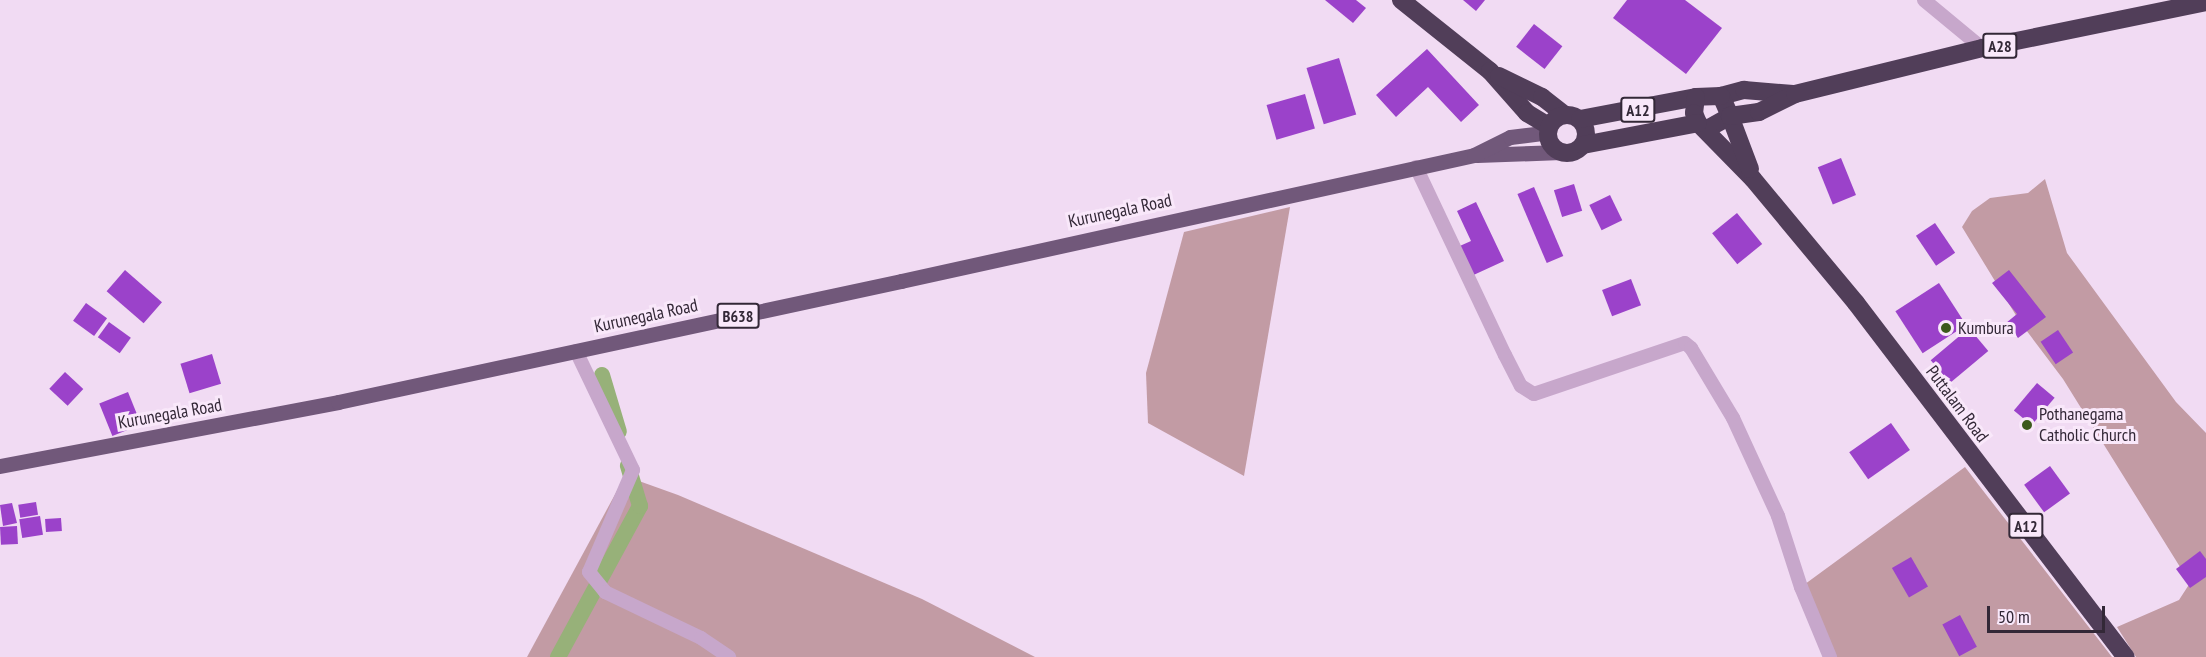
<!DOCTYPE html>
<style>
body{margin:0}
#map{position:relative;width:2206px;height:657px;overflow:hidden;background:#f1dbf3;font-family:"PT Sans Narrow",sans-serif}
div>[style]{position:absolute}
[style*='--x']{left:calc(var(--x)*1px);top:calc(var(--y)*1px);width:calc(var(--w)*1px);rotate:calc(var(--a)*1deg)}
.green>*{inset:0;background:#c29ba4}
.canal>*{height:16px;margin:-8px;padding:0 8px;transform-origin:8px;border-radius:8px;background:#97b179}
.building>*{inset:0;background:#9b42ca;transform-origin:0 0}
.street>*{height:14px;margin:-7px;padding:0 7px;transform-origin:7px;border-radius:7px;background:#c7a7cb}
.primary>*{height:15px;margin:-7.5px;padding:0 7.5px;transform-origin:7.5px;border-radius:7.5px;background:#71587a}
.highway>*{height:18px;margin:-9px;padding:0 9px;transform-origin:9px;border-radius:9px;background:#513e59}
.highway>.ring{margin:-9px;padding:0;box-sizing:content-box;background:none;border:18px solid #513e59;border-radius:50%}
.dots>*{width:16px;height:16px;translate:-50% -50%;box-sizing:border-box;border:3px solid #f9e8fa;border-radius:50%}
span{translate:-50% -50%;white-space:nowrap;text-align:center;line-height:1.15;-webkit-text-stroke:6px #f9e8fa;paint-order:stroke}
.shield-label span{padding:2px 4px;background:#f9e8fa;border:2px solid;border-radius:4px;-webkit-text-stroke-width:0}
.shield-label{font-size:16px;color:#332837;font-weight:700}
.street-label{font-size:18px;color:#332837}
.poi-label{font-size:18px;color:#332837}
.left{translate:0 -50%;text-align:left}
.scale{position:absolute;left:1987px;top:606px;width:118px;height:27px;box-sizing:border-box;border:3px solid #332837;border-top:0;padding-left:8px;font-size:18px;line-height:21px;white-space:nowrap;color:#332837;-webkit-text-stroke:4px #f9e8fa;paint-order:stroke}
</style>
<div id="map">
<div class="green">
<i style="clip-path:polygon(2045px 179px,2067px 253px,2176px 402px,2206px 433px,2206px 657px,2136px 657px,2117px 627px,2179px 600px,2190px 583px,2063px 379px,2020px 322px,1962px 227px,1972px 211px,1990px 198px,2028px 193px)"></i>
<i style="clip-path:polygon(1290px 207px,1244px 476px,1148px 423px,1146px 373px,1184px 232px)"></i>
<i style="clip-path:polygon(1965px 467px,1981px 488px,2112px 657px,1830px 657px,1801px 587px)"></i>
<i style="clip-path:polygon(625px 476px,678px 495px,922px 599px,1035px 657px,527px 657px)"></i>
</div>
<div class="canal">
<i style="--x:602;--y:375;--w:59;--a:73.4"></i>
<i style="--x:558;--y:657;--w:172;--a:-61.5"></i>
<i style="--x:640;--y:506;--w:42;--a:-106.7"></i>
</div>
<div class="building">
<i style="clip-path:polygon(1325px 0,1356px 0,1366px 8px,1353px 23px)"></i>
<i style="clip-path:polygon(1463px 0,1485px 0,1476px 11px)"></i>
<i style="clip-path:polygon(1627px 0,1685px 0,1722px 28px,1686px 74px,1613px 18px)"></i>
<i style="left:1534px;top:24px;width:36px;height:29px;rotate:38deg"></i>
<i style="clip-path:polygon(1427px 49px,1479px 105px,1461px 122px,1428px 87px,1396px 117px,1376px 95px)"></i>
<i style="left:1339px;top:58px;width:59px;height:34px;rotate:73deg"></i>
<i style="left:1305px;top:94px;width:36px;height:40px;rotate:74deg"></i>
<i style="left:1841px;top:158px;width:40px;height:25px;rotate:68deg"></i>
<i style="left:1574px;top:184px;width:28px;height:21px;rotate:73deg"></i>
<i style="left:1534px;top:187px;width:75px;height:18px;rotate:67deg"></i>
<i style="left:1610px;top:195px;width:28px;height:23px;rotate:64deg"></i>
<i style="clip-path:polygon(1476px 202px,1504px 261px,1467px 278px,1453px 249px,1471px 241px,1457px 211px)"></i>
<i style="left:1737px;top:213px;width:40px;height:32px;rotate:51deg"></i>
<i style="left:1935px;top:223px;width:36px;height:23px;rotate:56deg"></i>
<i style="left:125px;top:270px;width:49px;height:28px;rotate:41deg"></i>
<i style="clip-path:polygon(2009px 270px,2046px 317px,2018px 338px,2006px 323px,2017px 314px,1992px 283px)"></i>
<i style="left:1631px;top:279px;width:28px;height:31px;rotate:69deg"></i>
<i style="left:1939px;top:283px;width:50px;height:52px;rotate:57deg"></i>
<i style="left:86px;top:303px;width:26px;height:22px;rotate:36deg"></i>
<i style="left:109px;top:322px;width:27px;height:19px;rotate:36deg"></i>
<i style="left:1969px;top:328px;width:30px;height:50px;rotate:50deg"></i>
<i style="left:2058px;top:330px;width:27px;height:21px;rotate:56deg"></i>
<i style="left:212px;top:354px;width:31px;height:33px;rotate:73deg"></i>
<i style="left:65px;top:372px;width:25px;height:23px;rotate:43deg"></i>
<i style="left:2037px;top:383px;width:23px;height:36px;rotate:40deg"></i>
<i style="left:128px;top:392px;width:35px;height:31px;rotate:68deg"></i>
<i style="left:1891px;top:423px;width:33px;height:51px;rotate:55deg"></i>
<i style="left:2050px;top:466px;width:34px;height:32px;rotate:54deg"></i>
<i style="left:36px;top:502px;width:13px;height:18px;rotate:81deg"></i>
<i style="clip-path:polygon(12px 503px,17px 523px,3px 526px,0 505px)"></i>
<i style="left:40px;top:516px;width:19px;height:21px;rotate:81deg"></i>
<i style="left:61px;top:518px;width:13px;height:16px;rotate:86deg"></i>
<i style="left:17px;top:526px;width:18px;height:17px;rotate:87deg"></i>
<i style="clip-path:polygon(2200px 551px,2206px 559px,2206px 577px,2190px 588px,2176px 569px)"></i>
<i style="left:1911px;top:557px;width:34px;height:22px;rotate:60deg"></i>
<i style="left:1960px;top:615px;width:36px;height:20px;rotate:62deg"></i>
</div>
<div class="street">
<i style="--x:1924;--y:0;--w:75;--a:39.6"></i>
<i style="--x:1416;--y:167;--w:208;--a:64.7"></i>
<i style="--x:1505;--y:355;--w:35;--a:63"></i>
<i style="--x:1521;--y:386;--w:15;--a:32"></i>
<i style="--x:1534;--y:394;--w:159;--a:-18.7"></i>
<i style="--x:1685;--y:343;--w:8;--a:40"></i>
<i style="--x:1691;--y:348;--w:82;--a:59"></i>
<i style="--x:1733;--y:418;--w:108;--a:65.3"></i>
<i style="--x:1778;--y:516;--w:75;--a:72.1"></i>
<i style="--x:1801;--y:587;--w:76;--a:67.5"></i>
<i style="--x:576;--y:351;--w:132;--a:64.4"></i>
<i style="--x:633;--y:470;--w:111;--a:113.3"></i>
<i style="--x:589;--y:572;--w:26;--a:51"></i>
<i style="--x:605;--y:592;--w:106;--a:25.6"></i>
<i style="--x:701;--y:638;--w:34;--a:34"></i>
</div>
<div class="primary">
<i style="--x:1477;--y:155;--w:84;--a:-2"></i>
<i style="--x:0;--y:466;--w:344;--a:-10.7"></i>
<i style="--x:338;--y:402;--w:576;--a:-12.13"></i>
<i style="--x:901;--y:281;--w:587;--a:-12.4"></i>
<i style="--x:1474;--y:155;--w:40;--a:-26.6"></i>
<i style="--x:1510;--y:137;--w:38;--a:-7"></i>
</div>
<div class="highway">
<i style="--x:1401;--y:0;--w:114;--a:38.6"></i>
<i style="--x:1490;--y:71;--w:56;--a:48.6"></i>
<i style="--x:1527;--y:113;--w:26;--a:31"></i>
<i style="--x:1499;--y:76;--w:48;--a:26"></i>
<i style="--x:1542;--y:97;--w:28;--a:38"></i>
<i style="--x:1721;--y:96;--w:24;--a:-15"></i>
<i style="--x:1744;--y:90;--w:49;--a:4.7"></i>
<i class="ring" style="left:1548px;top:115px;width:20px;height:20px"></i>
<i style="--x:1580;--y:119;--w:118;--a:-10.7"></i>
<i style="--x:1707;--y:129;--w:26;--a:-29"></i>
<i style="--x:1730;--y:116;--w:22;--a:-114"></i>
<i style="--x:1721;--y:96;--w:25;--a:178"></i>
<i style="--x:1696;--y:97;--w:16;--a:97"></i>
<i style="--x:1694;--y:113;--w:11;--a:68"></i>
<i style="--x:1698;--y:123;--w:78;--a:45.5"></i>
<i style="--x:1753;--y:179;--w:161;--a:50.3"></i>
<i style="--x:1856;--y:303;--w:445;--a:52.7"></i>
<i style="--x:1583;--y:145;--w:117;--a:-10.8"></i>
<i style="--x:1750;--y:169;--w:57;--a:-110.7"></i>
<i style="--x:1730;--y:116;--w:29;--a:-8"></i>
<i style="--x:1759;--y:112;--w:40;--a:-26.6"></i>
<i style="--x:1795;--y:94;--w:193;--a:-13.8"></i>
<i style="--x:1982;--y:48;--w:229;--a:-11.6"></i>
</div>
<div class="dots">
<i style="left:1946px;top:328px;background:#3c5a1c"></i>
<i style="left:2027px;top:425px;background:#3c5a1c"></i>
</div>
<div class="shield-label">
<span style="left:2000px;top:46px">A28</span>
<span style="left:1638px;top:110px">A12</span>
<span style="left:738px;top:316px">B638</span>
<span style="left:2026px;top:526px">A12</span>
</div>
<div class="street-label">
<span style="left:1120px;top:211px;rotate:-12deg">Kurunegala Road</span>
<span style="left:646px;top:316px;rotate:-12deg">Kurunegala Road</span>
<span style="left:1957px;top:404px;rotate:53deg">Puttalam Road</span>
<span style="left:170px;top:414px;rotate:-10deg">Kurunegala Road</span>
</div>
<div class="poi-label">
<span class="left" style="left:1958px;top:328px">Kumbura</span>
<span class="left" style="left:2039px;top:425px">Pothanegama<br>Catholic Church</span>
</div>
<div class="scale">50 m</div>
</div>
